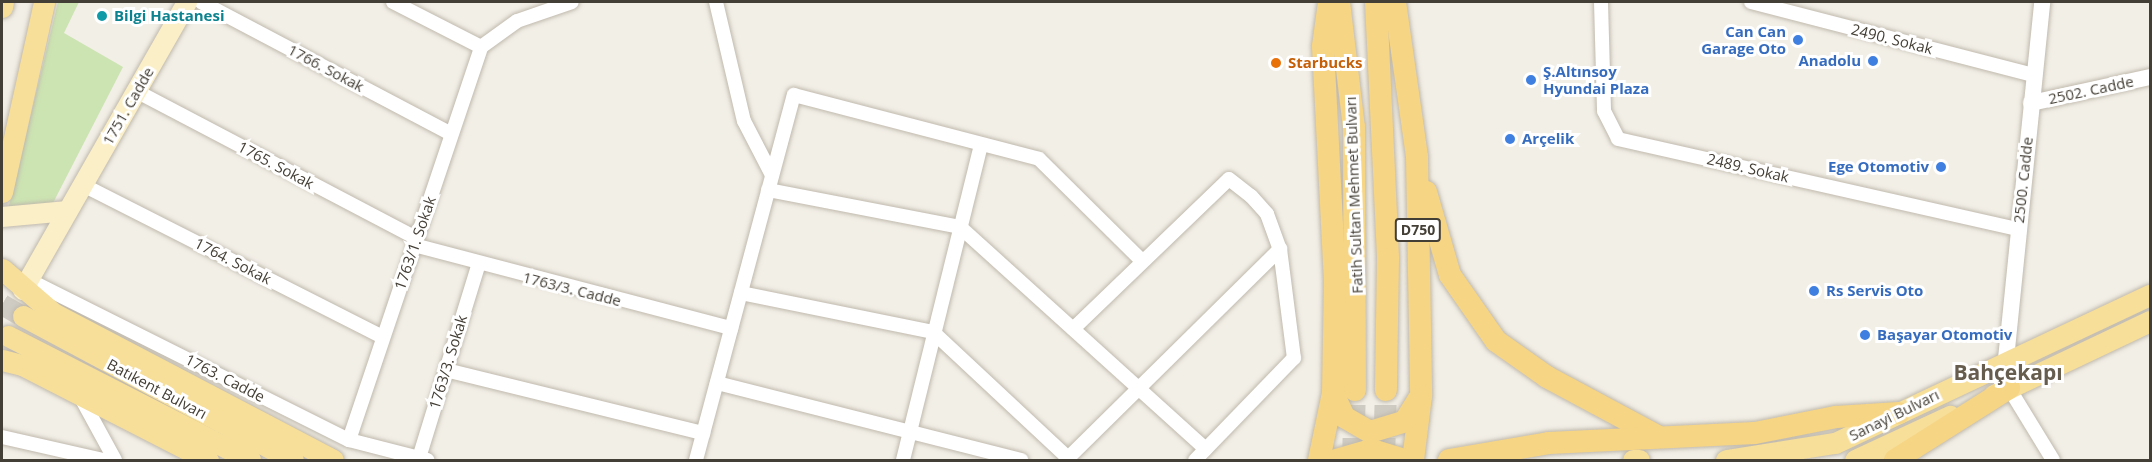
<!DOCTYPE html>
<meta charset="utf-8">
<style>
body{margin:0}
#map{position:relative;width:2152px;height:462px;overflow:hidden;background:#f2efe7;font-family:"Open Sans",sans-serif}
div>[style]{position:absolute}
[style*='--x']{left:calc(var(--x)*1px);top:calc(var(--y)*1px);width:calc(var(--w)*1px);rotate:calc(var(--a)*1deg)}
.green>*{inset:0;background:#cce4b2}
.primary-tunnel>*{height:21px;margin-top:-10.5px;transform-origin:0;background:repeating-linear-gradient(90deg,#cfccc4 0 21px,transparent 0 31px)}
.trunk-tunnel>*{height:22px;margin-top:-11px;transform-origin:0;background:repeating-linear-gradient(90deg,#cfccc4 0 22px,transparent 0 33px)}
.roads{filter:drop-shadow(0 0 2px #c0b9ad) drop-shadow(0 0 2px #c0b9ad)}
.minor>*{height:14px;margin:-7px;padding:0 7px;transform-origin:7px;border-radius:7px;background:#fff}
.tertiary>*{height:16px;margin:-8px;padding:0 8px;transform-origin:8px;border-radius:8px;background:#fff}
.secondary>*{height:20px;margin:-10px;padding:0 10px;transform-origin:10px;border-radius:10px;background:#fbefc8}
.primary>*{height:21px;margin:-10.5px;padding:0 10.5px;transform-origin:10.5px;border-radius:10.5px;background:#f7df9a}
.trunk>*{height:22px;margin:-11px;padding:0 11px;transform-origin:11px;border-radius:11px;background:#f6d585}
.dots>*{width:16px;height:16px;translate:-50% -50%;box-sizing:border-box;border:3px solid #fff;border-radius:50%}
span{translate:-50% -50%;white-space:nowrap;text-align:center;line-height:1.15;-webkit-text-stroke:6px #fff;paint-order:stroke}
.shield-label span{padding:2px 4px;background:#fff;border:2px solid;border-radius:4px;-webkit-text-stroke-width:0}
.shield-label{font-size:14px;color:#443f36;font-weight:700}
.culture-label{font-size:15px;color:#0d838f;font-weight:700}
.left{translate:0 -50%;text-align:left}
.shop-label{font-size:15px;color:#366cbe;font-weight:700}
.right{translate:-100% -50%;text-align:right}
.street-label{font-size:15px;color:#443f36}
.food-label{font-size:15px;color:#c56008;font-weight:700}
.district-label{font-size:21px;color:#665d4e;font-weight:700}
.frame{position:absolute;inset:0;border:3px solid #443f36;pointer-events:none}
</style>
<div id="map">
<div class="green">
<i style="clip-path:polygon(58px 2px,79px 2px,64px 33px,123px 67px,53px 203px,8px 210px)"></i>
</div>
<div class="primary-tunnel">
<i style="--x:2;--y:304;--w:24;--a:30"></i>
</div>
<div class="trunk-tunnel">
<i style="--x:1353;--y:460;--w:70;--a:-88.4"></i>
<i style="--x:1384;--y:460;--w:70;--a:-88.4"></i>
</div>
<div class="roads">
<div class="minor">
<i style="--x:201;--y:2;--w:283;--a:27.8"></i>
<i style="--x:393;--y:2;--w:99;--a:27.1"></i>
<i style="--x:716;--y:2;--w:122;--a:76.8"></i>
<i style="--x:744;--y:121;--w:61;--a:62.6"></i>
<i style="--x:1601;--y:2;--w:109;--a:88.4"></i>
<i style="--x:1604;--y:111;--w:31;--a:63"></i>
<i style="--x:1618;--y:139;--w:409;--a:12.7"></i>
<i style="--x:1751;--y:2;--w:292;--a:14.5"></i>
<i style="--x:481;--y:47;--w:44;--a:-35.8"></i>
<i style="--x:517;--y:21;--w:58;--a:-19.1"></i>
<i style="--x:136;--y:91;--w:316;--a:27.7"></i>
<i style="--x:83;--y:185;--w:336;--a:26.9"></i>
<i style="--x:768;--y:190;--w:196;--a:10.9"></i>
<i style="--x:960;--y:227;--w:331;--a:42.1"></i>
<i style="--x:414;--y:245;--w:328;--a:14.7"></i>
<i style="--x:29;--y:280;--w:358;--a:26.6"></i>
<i style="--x:349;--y:440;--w:81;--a:14.4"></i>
<i style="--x:741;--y:293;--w:196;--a:11.5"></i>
<i style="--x:933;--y:332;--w:183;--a:43"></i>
<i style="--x:1073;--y:329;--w:216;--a:-43.9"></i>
<i style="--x:1229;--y:179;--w:28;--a:38"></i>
<i style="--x:1251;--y:196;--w:24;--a:48"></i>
<i style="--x:1267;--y:214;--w:37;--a:70"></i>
<i style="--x:1280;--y:249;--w:110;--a:82.7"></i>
<i style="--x:1294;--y:358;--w:142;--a:134.1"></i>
<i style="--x:446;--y:370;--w:265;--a:13.8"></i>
<i style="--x:717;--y:383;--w:314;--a:14.2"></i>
<i style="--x:2009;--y:388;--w:84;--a:58.6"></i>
<i style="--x:80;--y:396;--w:73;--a:61.3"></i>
<i style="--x:2;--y:437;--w:104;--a:12.8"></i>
<i style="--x:349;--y:440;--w:415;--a:-71.4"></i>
<i style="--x:419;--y:458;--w:201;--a:-72.9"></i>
<i style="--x:696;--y:460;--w:378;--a:-75"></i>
<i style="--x:794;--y:95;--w:253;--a:14.6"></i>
<i style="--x:1039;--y:159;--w:142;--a:44.7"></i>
<i style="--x:903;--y:460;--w:325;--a:-76.1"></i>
<i style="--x:1066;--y:460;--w:301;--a:-44.6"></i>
</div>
<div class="tertiary">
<i style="--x:2031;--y:103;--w:122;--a:-12.3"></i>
<i style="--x:2006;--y:359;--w:359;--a:-84.2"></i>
</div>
<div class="secondary">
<i style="--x:2;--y:217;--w:66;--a:-5.2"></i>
<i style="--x:23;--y:290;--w:331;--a:-60.3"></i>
</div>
<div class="primary">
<i style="--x:2;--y:7;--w:5;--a:-79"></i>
<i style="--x:2;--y:192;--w:195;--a:-77.5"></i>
<i style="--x:2;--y:269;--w:67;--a:40.8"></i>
<i style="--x:53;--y:313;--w:316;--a:27.7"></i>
<i style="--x:23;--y:316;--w:306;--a:28.1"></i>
<i style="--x:8;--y:336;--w:272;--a:27.1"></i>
<i style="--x:2;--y:360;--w:21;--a:14"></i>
<i style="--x:22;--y:365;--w:209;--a:27.1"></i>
<i style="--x:1994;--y:395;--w:173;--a:-25.4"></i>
<i style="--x:1633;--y:460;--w:6;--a:0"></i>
<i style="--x:1726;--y:460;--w:110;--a:-8.9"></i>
<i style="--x:1835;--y:443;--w:348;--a:-25.2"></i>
<i style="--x:1855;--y:460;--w:105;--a:-24.9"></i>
</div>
<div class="trunk">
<i style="--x:1339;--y:2;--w:126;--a:83.2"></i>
<i style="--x:1354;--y:127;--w:263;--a:89.8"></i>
<i style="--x:1376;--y:2;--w:257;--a:87.3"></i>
<i style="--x:1388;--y:259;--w:131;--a:90.9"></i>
<i style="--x:1395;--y:2;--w:157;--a:81.9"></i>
<i style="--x:1417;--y:157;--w:239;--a:89"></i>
<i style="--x:1421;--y:396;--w:64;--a:97.1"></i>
<i style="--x:1426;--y:192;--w:86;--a:73.9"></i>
<i style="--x:1450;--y:275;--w:80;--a:55.1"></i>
<i style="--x:1496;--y:341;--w:62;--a:35.2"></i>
<i style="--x:1547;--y:377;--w:127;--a:28.2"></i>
<i style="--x:1333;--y:393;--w:26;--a:65"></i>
<i style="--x:1344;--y:417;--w:30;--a:30"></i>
<i style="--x:1370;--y:432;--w:37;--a:-17"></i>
<i style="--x:1405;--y:421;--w:26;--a:-58"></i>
<i style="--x:1319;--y:460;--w:68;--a:-78.2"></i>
<i style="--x:1333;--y:393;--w:110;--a:-89"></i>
<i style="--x:1335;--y:283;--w:237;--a:-92.9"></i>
<i style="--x:1323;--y:46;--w:44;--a:-82.2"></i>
<i style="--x:1336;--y:460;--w:37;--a:-16"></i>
<i style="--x:1372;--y:450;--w:34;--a:17"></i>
<i style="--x:1449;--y:460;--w:101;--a:-9.6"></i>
<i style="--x:1549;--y:443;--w:206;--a:-2.8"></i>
<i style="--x:1755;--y:433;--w:83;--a:-11.2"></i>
<i style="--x:1836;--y:417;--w:63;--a:-3.6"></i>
<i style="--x:1895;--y:460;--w:135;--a:-32.3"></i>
</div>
</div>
<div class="dots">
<i style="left:102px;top:16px;background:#0f9aa8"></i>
<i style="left:1798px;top:40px;background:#3f7fe0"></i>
<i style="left:1873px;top:61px;background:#3f7fe0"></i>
<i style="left:1276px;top:63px;background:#e8710a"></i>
<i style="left:1531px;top:80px;background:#3f7fe0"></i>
<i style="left:1510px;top:139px;background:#3f7fe0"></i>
<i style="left:1941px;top:167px;background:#3f7fe0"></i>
<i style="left:1814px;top:291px;background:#3f7fe0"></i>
<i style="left:1865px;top:335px;background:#3f7fe0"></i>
</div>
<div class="shield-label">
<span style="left:1418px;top:230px">D750</span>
</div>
<div class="culture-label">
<span class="left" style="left:114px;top:16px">Bilgi Hastanesi</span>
</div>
<div class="shop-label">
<span class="right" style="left:1786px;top:40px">Can Can<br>Garage Oto</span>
<span class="right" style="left:1861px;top:61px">Anadolu</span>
<span class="left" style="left:1543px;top:80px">Ş.Altınsoy<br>Hyundai Plaza</span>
<span class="left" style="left:1522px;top:139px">Arçelik</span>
<span class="right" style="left:1929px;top:167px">Ege Otomotiv</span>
<span class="left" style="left:1826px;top:291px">Rs Servis Oto</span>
<span class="left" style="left:1877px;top:335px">Başayar Otomotiv</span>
</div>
<div class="street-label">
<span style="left:1892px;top:39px;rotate:14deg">2490. Sokak</span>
<span style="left:326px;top:68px;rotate:28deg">1766. Sokak</span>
<span style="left:2091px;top:90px;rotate:-12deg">2502. Cadde</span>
<span style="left:128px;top:106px;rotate:-60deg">1751. Cadde</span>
<span style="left:276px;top:165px;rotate:28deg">1765. Sokak</span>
<span style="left:1748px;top:168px;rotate:13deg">2489. Sokak</span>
<span style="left:2023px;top:180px;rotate:-84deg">2500. Cadde</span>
<span style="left:1354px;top:195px;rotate:-92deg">Fatih Sultan Mehmet Bulvarı</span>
<span style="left:415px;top:243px;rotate:-71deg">1763/1. Sokak</span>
<span style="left:233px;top:261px;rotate:27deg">1764. Sokak</span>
<span style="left:572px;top:289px;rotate:14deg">1763/3. Cadde</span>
<span style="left:448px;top:362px;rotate:-73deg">1763/3. Sokak</span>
<span style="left:225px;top:378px;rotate:27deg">1763. Cadde</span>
<span style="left:157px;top:389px;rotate:28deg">Batıkent Bulvarı</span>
<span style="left:1894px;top:415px;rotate:-26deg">Sanayi Bulvarı</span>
</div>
<div class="food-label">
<span class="left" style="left:1288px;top:63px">Starbucks</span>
</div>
<div class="district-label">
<span style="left:2008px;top:372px">Bahçekapı</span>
</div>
<div class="frame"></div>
</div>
